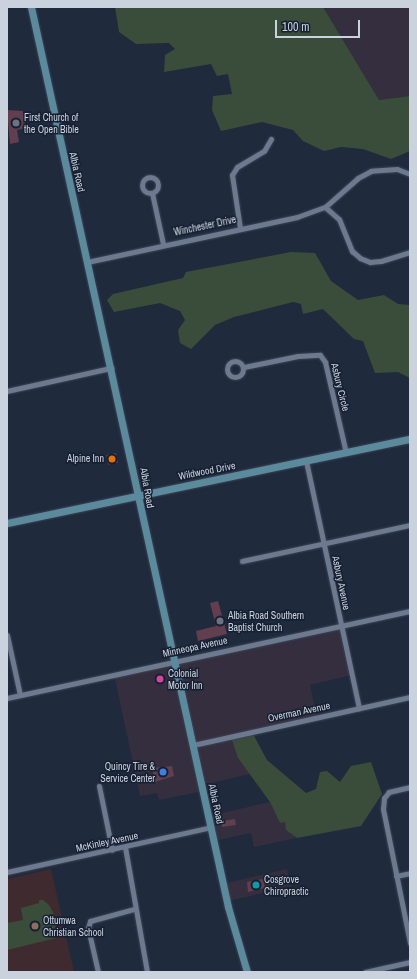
<!DOCTYPE html>
<style>
body{margin:0}
#map{position:relative;width:417px;height:979px;overflow:hidden;background:#1f2a3d;font-family:"Archivo Narrow",sans-serif}
div>[style]{position:absolute}
[style*='--x']{left:calc(var(--x)*1px);top:calc(var(--y)*1px);width:calc(var(--w)*1px);rotate:calc(var(--a)*1deg)}
.commercial>*{inset:0;background:#352e3e;transform-origin:0 0}
.education>*{inset:0;background:#3f2b2f}
.green>*{inset:0;background:#3a4d3a}
.building>*{inset:0;background:#613f4e;transform-origin:0 0}
.roads{filter:drop-shadow(0 0 1px #3b4454) drop-shadow(0 0 1px #3b4454)}
.street>*{height:5px;margin:-2.5px;padding:0 2.5px;transform-origin:2.5px;border-radius:2.5px;background:#6c798f}
.street>.ring{margin:-2.5px;padding:0;box-sizing:content-box;background:none;border:5px solid #6c798f;border-radius:50%}
.secondary>*{height:7px;margin:-3.5px;padding:0 3.5px;transform-origin:3.5px;border-radius:3.5px;background:#5c8a9d}
.dots>*{width:11px;height:11px;translate:-50% -50%;box-sizing:border-box;border:2px solid #162032;border-radius:50%}
span{translate:-50% -50%;white-space:nowrap;text-align:center;line-height:1.15;-webkit-text-stroke:3px #162032;paint-order:stroke}
.poi-label{font-size:10px;color:#cad2de}
.left{translate:0 -50%;text-align:left}
.right{translate:-100% -50%;text-align:right}
.street-label{font-size:10px;color:#cad2de}
.frame{position:absolute;inset:0;border:8px solid #cad2de;pointer-events:none}
.scale{position:absolute;left:275px;top:20px;width:85px;height:18px;box-sizing:border-box;border:2px solid #cad2de;border-top:0;padding-left:5px;font-size:12px;line-height:14px;white-space:nowrap;color:#cad2de;-webkit-text-stroke:3px #162032;paint-order:stroke}
</style>
<div id="map">
<div class="commercial">
<i style="clip-path:polygon(323px 7px,410px 7px,410px 96px,379px 100px)"></i>
<i style="clip-path:polygon(340px 626px,351px 675px,310px 685px,317px 718px,254px 730px,238px 758px,250px 774px,202px 785px,203px 791px,159px 800px,157px 793px,140px 796px,114px 674px)"></i>
<i style="clip-path:polygon(270px 802px,280px 823px,286px 822px,286px 830px,297px 838px,254px 847px,251px 833px,213px 841px,208px 816px)"></i>
<i style="left:287px;top:869px;width:18px;height:66px;rotate:77deg"></i>
</div>
<div class="education">
<i style="clip-path:polygon(51px 869px,74px 972px,7px 972px,7px 879px)"></i>
</div>
<div class="green">
<i style="clip-path:polygon(115px 7px,323px 7px,379px 100px,410px 96px,410px 151px,391px 159px,363px 149px,341px 147px,324px 151px,303px 141px,293px 130px,262px 122px,221px 131px,212px 110px,213px 96px,232px 94px,228px 74px,217px 76px,211px 64px,164px 72px,165px 55px,175px 49px,169px 43px,136px 44px,119px 32px)"></i>
<i style="clip-path:polygon(291px 252px,315px 253px,331px 281px,358px 300px,384px 295px,398px 304px,410px 305px,410px 378px,398px 372px,375px 373px,363px 341px,354px 339px,323px 309px,303px 314px,301px 304px,293px 302px,234px 317px,215px 325px,191px 349px,180px 343px,178px 330px,185px 320px,180px 311px,160px 303px,114px 312px,107px 300px,113px 294px,183px 278px,186px 272px)"></i>
<i style="clip-path:polygon(252px 732px,267px 760px,306px 793px,316px 789px,320px 772px,327px 771px,340px 782px,351px 766px,371px 762px,382px 794px,361px 826px,297px 838px,286px 830px,285px 822px,280px 823px,270px 802px,238px 758px,231px 737px)"></i>
<i style="clip-path:polygon(39px 900px,43px 900px,49px 905px,55px 916px,56px 938px,7px 950px,7px 923px,23px 920px,21px 908px,39px 903px)"></i>
</div>
<div class="building">
<i style="clip-path:polygon(7px 110px,23px 111px,26px 128px,17px 130px,19px 142px,10px 144px)"></i>
<i style="left:116px;top:453px;width:10px;height:10px;rotate:79deg"></i>
<i style="clip-path:polygon(218px 601px,227px 634px,198px 641px,196px 631px,216px 626px,210px 603px)"></i>
<i style="clip-path:polygon(172px 766px,174px 776px,155px 782px,152px 768px)"></i>
<i style="left:235px;top:819px;width:6px;height:14px;rotate:81deg"></i>
<i style="clip-path:polygon(263px 879px,265px 888px,248px 892px,247px 882px)"></i>
</div>
<div class="roads">
<div class="street">
<i style="--x:410;--y:174;--w:14;--a:-159"></i>
<i style="--x:397;--y:169;--w:26;--a:176"></i>
<i style="--x:371;--y:171;--w:15;--a:152"></i>
<i style="--x:358;--y:178;--w:44;--a:138.7"></i>
<i style="--x:325;--y:207;--w:18;--a:41"></i>
<i style="--x:339;--y:219;--w:35;--a:68"></i>
<i style="--x:352;--y:251;--w:11;--a:41"></i>
<i style="--x:360;--y:258;--w:11;--a:22"></i>
<i style="--x:370;--y:262;--w:11;--a:-5"></i>
<i style="--x:381;--y:261;--w:30;--a:-17"></i>
<i class="ring" style="left:142px;top:177px;width:11px;height:11px"></i>
<i style="--x:152;--y:193;--w:52;--a:77.8"></i>
<i style="--x:240;--y:228;--w:54;--a:-98.6"></i>
<i style="--x:232;--y:175;--w:9;--a:-58"></i>
<i style="--x:237;--y:167;--w:31;--a:-31"></i>
<i style="--x:264;--y:151;--w:14;--a:-60"></i>
<i style="--x:87;--y:262;--w:215;--a:-12.1"></i>
<i style="--x:297;--y:217;--w:30;--a:-20"></i>
<i class="ring" style="left:227px;top:361px;width:11px;height:11px"></i>
<i style="--x:244;--y:367;--w:55;--a:-11.5"></i>
<i style="--x:298;--y:356;--w:22;--a:-3"></i>
<i style="--x:320;--y:355;--w:9;--a:54"></i>
<i style="--x:325;--y:362;--w:93;--a:77"></i>
<i style="--x:7;--y:391;--w:107;--a:-12.5"></i>
<i style="--x:306;--y:461;--w:253;--a:77.9"></i>
<i style="--x:242;--y:561;--w:172;--a:-12.1"></i>
<i style="--x:7;--y:635;--w:61;--a:77.8"></i>
<i style="--x:7;--y:698;--w:412;--a:-12.2"></i>
<i style="--x:193;--y:745;--w:222;--a:-12.5"></i>
<i style="--x:99;--y:786;--w:65;--a:78.5"></i>
<i style="--x:410;--y:787;--w:22;--a:167"></i>
<i style="--x:389;--y:792;--w:8;--a:130"></i>
<i style="--x:384;--y:798;--w:11;--a:95"></i>
<i style="--x:383;--y:809;--w:137;--a:78.6"></i>
<i style="--x:125;--y:847;--w:127;--a:80"></i>
<i style="--x:7;--y:872;--w:209;--a:-12.4"></i>
<i style="--x:396;--y:876;--w:14;--a:-12"></i>
<i style="--x:98;--y:972;--w:45;--a:-102.8"></i>
<i style="--x:88;--y:928;--w:7;--a:-74"></i>
<i style="--x:90;--y:921;--w:46;--a:-15.3"></i>
<i style="--x:365;--y:972;--w:46;--a:-12.5"></i>
</div>
<div class="secondary">
<i style="--x:31;--y:7;--w:921;--a:77.65"></i>
<i style="--x:228;--y:907;--w:68;--a:73.7"></i>
<i style="--x:7;--y:523;--w:412;--a:-11.8"></i>
</div>
</div>
<div class="dots">
<i style="left:16px;top:123px;background:#6b7280"></i>
<i style="left:112px;top:459px;background:#e8710a"></i>
<i style="left:220px;top:621px;background:#6b7280"></i>
<i style="left:160px;top:679px;background:#d1479c"></i>
<i style="left:163px;top:772px;background:#3f7fe0"></i>
<i style="left:256px;top:885px;background:#0f9aa8"></i>
<i style="left:35px;top:926px;background:#8d6e63"></i>
</div>
<div class="poi-label">
<span class="left" style="left:24px;top:123px">First Church of<br>the Open Bible</span>
<span class="right" style="left:104px;top:459px">Alpine Inn</span>
<span class="left" style="left:228px;top:621px">Albia Road Southern<br>Baptist Church</span>
<span class="left" style="left:168px;top:679px">Colonial<br>Motor Inn</span>
<span class="right" style="left:155px;top:772px">Quincy Tire &amp;<br>Service Center</span>
<span class="left" style="left:264px;top:885px">Cosgrove<br>Chiropractic</span>
<span class="left" style="left:43px;top:926px">Ottumwa<br>Christian School</span>
</div>
<div class="street-label">
<span style="left:77px;top:172px;rotate:77deg">Albia Road</span>
<span style="left:205px;top:226px;rotate:-12deg">Winchester Drive</span>
<span style="left:340px;top:387px;rotate:76deg">Asbury Circle</span>
<span style="left:207px;top:471px;rotate:-11deg">Wildwood Drive</span>
<span style="left:147px;top:488px;rotate:80deg">Albia Road</span>
<span style="left:341px;top:583px;rotate:78deg">Asbury Avenue</span>
<span style="left:195px;top:647px;rotate:-12deg">Minneopa Avenue</span>
<span style="left:299px;top:712px;rotate:-12deg">Overman Avenue</span>
<span style="left:216px;top:804px;rotate:78deg">Albia Road</span>
<span style="left:107px;top:842px;rotate:-12deg">McKinley Avenue</span>
</div>
<div class="frame"></div>
<div class="scale">100 m</div>
</div>
